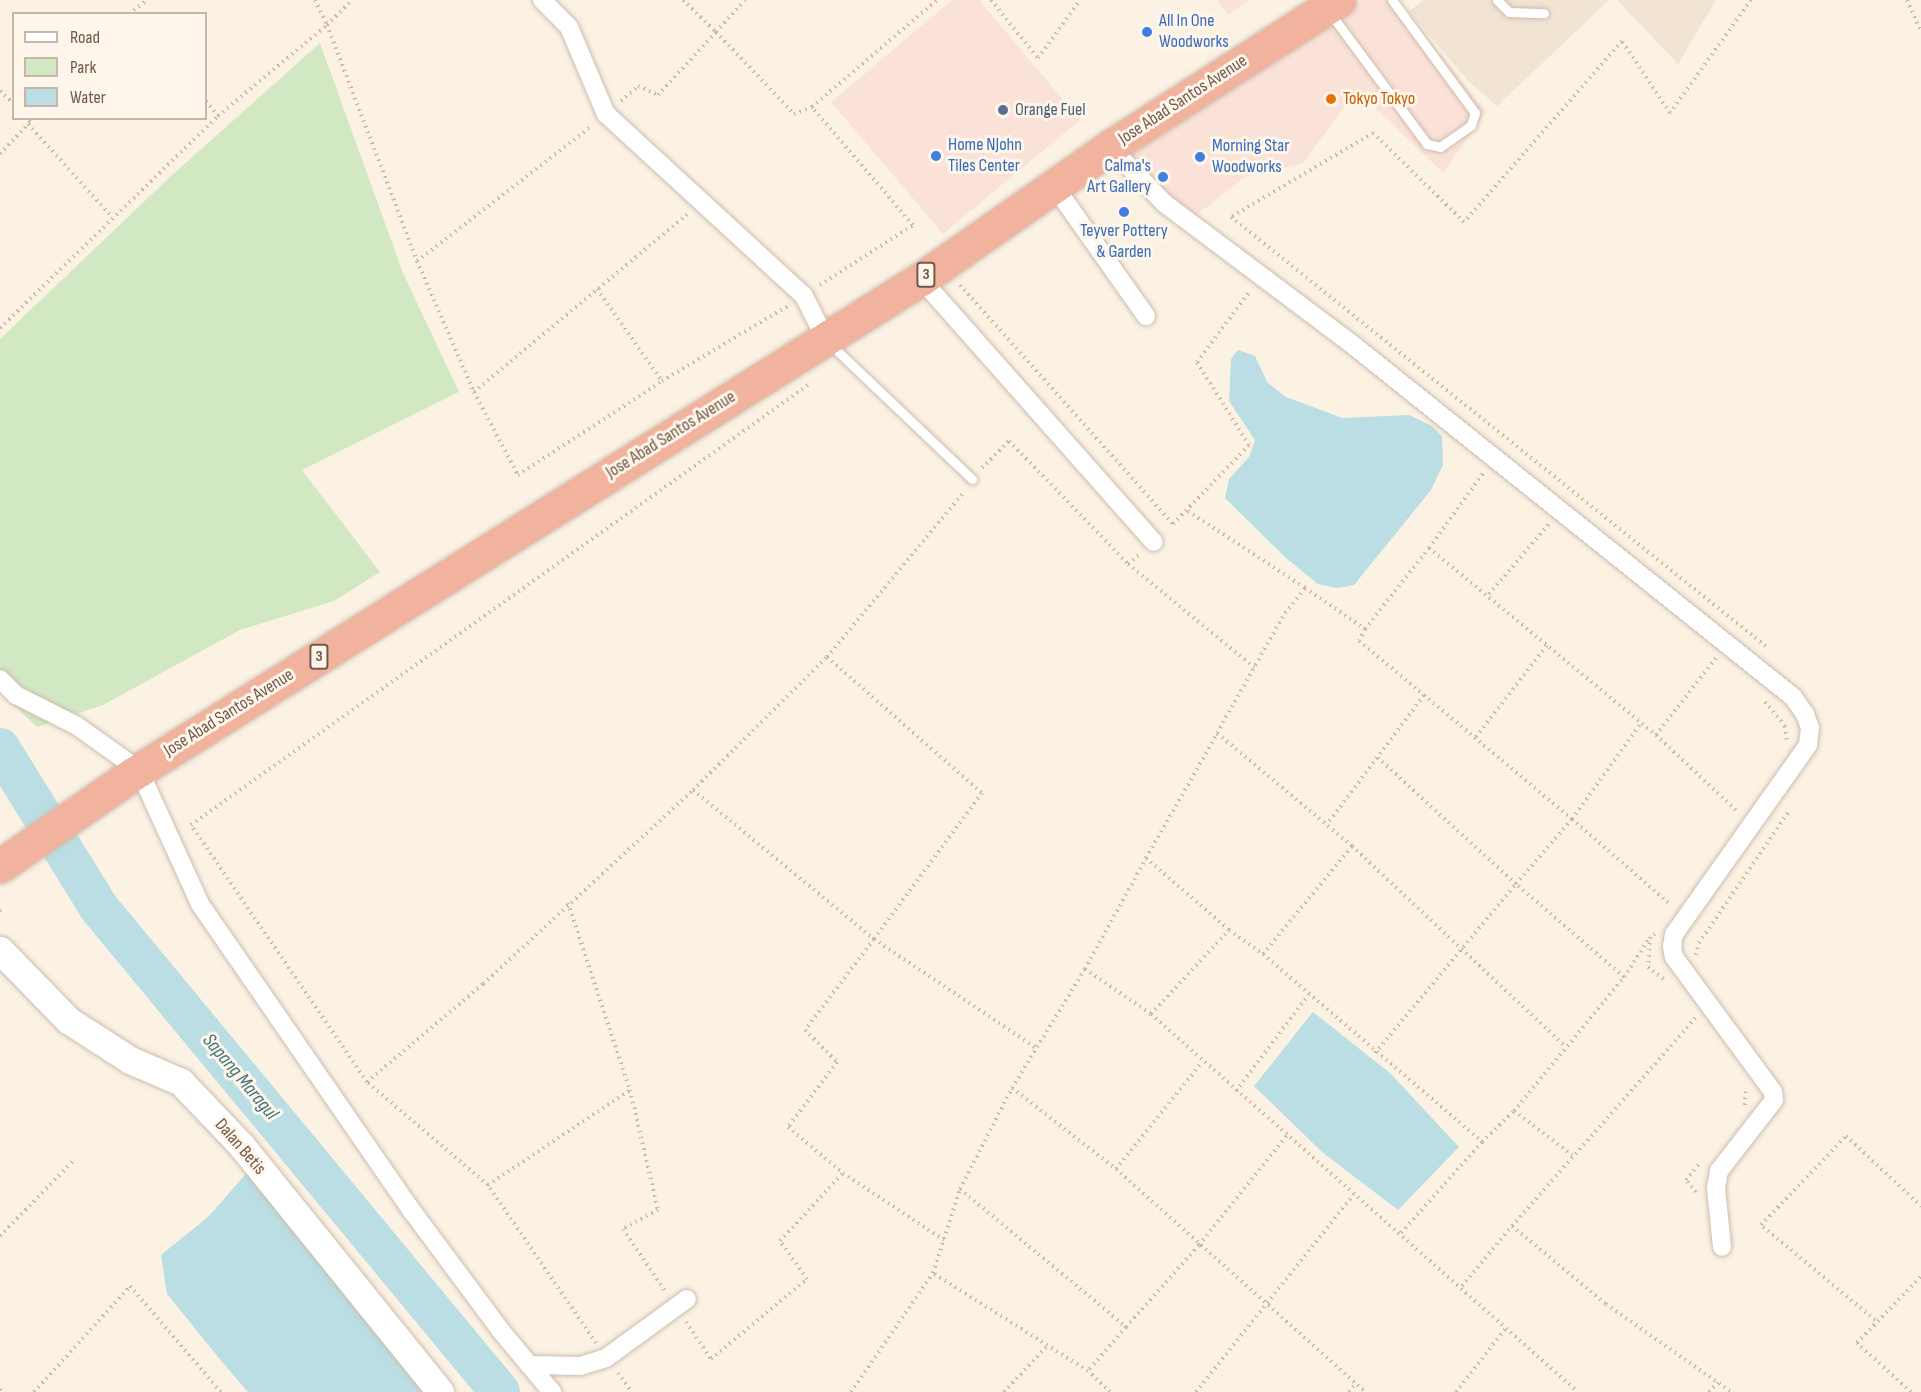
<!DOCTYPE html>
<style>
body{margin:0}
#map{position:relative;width:1921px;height:1392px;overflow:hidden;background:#fbf2e4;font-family:"Sofia Sans Condensed",sans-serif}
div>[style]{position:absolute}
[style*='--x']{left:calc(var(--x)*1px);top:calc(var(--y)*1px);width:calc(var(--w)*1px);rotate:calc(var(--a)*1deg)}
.residential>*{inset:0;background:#f2e4d3}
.commercial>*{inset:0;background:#fbe2d8}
.green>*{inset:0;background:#d2e8c3}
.water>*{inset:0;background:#badee3}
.river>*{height:40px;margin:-20px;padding:0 20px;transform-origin:20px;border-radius:20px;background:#badee3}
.path>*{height:4px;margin-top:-2px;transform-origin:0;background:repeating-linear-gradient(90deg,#d4b4a0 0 1.5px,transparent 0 6px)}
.roads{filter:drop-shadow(0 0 2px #cebcae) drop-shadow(0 0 2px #cebcae)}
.lane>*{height:9px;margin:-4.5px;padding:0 4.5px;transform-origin:4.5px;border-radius:4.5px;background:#fff}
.street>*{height:18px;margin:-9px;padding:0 9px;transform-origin:9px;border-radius:9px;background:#fff}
.secondary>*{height:27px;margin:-13.5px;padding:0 13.5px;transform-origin:13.5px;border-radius:13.5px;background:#fff}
.highway>*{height:33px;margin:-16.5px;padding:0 16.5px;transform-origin:16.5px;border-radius:16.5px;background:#f2b39e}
.dots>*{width:16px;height:16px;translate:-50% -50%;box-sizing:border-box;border:3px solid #fef6ea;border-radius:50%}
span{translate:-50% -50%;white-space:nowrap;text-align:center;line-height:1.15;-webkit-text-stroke:6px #fef6ea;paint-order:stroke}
.shield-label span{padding:2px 4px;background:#fef6ea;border:2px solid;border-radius:4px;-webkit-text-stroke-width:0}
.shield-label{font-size:16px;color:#72594b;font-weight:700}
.shop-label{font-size:18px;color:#366cbe}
.left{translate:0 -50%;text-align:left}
.right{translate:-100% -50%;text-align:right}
.food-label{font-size:18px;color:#c56008}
.street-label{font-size:18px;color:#72594b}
.service-label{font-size:18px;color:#4e5e75}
.water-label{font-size:20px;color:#43747e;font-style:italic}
.legend{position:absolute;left:12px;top:12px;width:195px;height:108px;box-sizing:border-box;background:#fef6ea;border:2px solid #c6b7aa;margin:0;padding:8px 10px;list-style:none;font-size:18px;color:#72594b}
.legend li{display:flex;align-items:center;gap:12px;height:30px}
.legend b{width:30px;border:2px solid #c6b7aa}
</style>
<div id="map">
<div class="residential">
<i style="clip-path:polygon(1424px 0,1609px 0,1497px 106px,1469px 82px,1409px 11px)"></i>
<i style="clip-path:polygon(1617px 0,1716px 0,1678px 64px)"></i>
</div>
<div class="commercial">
<i style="clip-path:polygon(952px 0,979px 0,1080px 120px,943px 234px,831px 102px)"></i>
<i style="clip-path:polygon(1217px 0,1249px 0,1228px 15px)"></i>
<i style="clip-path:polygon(1363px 0,1397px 0,1486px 112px,1443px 173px,1357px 90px,1303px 163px,1245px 177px,1194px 217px,1166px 202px,1125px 155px)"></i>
</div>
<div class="green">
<i style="clip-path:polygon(320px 43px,403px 273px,459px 392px,302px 470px,380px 572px,334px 601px,240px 630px,103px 705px,37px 727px,0 692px,0 339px,171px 176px)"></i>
</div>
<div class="water">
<i style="clip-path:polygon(1238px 350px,1255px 356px,1267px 382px,1286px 397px,1342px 418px,1409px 415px,1432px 426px,1442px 436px,1443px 465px,1431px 490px,1354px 585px,1337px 588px,1318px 584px,1287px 559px,1225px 498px,1229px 479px,1249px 457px,1255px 440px,1229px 401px,1231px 359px)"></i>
<i style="clip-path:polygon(1313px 1012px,1390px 1073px,1459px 1147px,1398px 1210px,1322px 1152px,1254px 1086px)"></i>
<i style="clip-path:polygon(252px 1167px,435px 1392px,248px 1392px,223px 1363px,167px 1294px,161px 1255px,208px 1217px)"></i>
</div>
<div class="river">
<i style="--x:0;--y:748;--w:190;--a:58.2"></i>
<i style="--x:100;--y:909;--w:627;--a:50.37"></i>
</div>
<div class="path">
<i style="--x:315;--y:0;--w:28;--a:64"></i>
<i style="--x:327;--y:25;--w:35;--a:-45"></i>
<i style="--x:683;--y:0;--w:46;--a:44.1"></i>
<i style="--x:716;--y:32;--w:43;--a:-47.8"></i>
<i style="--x:991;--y:0;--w:75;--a:51"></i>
<i style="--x:1038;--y:58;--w:72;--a:-54.1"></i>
<i style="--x:1751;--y:0;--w:139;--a:125.6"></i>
<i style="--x:1670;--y:113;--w:87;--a:-123.7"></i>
<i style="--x:1622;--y:41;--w:240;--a:131.1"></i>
<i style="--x:1464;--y:222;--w:127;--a:-135.6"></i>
<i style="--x:1373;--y:133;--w:165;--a:149.4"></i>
<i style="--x:1231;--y:217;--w:689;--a:38.75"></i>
<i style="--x:1907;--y:0;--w:35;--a:66"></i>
<i style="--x:129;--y:14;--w:23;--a:-38"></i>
<i style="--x:0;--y:91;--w:19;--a:43"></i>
<i style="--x:206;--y:101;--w:19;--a:51"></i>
<i style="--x:621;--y:101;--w:23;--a:-41"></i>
<i style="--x:638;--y:86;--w:22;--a:24"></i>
<i style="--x:658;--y:95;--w:86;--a:-47.4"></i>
<i style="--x:716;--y:32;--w:113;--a:46.4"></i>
<i style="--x:794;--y:114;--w:19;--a:-21"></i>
<i style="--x:28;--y:124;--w:124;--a:47.9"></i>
<i style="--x:0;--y:154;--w:45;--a:-46.8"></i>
<i style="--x:31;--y:121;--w:4;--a:-135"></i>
<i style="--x:417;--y:261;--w:222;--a:-37.7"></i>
<i style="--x:820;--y:285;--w:111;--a:-32.8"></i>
<i style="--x:913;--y:225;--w:155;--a:-130.6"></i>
<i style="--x:812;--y:107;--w:165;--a:-40.6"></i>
<i style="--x:960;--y:285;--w:320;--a:48.3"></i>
<i style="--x:1173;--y:524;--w:110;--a:-46.1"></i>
<i style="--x:1249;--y:445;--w:98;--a:-122.1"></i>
<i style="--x:1197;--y:362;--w:89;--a:-53.3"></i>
<i style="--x:597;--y:289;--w:113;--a:54.8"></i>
<i style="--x:0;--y:328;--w:304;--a:-44.2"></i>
<i style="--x:218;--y:116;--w:142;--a:-39.9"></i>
<i style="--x:327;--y:25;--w:253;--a:69.1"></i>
<i style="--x:417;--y:261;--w:143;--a:66.5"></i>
<i style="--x:474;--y:392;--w:94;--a:62.1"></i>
<i style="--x:518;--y:475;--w:172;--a:-33.1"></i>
<i style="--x:662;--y:381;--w:147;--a:-30.8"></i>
<i style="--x:474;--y:392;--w:278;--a:-39.8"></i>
<i style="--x:982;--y:468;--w:38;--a:-45"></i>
<i style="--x:1009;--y:441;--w:171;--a:45.9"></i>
<i style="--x:1128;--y:564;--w:163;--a:39.3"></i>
<i style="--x:1188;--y:511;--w:140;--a:33.3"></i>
<i style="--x:1429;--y:548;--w:92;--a:-54.2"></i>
<i style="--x:1128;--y:564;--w:17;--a:-40"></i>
<i style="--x:1489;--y:594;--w:92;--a:-49.4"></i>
<i style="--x:1365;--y:629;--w:103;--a:-51.7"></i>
<i style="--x:1429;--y:548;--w:294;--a:39.5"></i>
<i style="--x:1656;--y:735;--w:112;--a:43.2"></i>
<i style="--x:827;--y:657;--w:206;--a:41.3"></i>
<i style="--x:982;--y:793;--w:182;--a:126.5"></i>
<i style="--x:874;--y:939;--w:195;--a:33.9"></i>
<i style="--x:1424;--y:695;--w:193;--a:40"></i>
<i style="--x:1572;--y:819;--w:118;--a:-54.3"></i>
<i style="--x:1765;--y:702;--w:31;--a:50"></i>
<i style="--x:1785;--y:726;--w:15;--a:82"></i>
<i style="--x:1656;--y:735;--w:98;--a:-52.1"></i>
<i style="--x:1476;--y:737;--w:116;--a:-52.3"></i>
<i style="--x:693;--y:790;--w:234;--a:39.5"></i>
<i style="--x:874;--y:939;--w:114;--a:127.2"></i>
<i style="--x:805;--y:1030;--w:45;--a:45"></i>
<i style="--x:837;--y:1062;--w:81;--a:127"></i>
<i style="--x:788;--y:1127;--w:72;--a:39.9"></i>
<i style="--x:843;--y:1173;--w:121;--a:33.6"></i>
<i style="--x:1352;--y:846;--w:294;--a:43.2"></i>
<i style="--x:1146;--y:858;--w:143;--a:-60.2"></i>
<i style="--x:568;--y:903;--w:197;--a:71.7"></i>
<i style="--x:0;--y:911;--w:4;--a:-34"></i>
<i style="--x:1655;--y:934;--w:6;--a:149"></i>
<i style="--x:1650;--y:937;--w:30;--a:94"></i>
<i style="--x:1648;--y:967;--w:23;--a:38"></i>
<i style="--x:1263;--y:954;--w:140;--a:-50.5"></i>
<i style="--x:1352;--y:846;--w:176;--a:-140.1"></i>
<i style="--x:1217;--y:733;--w:138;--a:-60.5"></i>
<i style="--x:1285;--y:613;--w:32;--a:-51"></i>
<i style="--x:1305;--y:588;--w:73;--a:34.3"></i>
<i style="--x:1365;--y:629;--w:13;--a:117"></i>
<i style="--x:1359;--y:641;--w:85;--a:39.7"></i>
<i style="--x:1424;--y:695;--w:160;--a:126.9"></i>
<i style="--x:1696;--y:955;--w:12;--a:-76"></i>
<i style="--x:1699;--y:943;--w:160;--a:-55.7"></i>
<i style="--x:1085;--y:969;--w:80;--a:34.3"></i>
<i style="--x:1151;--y:1014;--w:570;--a:41.52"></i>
<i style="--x:1624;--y:977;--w:44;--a:-57"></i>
<i style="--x:1151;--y:1014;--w:115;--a:-47.1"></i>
<i style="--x:1229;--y:930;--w:42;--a:35.2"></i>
<i style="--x:1263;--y:954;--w:289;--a:40.6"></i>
<i style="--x:1482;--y:1142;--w:122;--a:131.7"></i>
<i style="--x:1375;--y:1053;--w:220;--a:-50.2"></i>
<i style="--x:1516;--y:884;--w:188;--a:-137.6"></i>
<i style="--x:367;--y:1082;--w:152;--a:-40.2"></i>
<i style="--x:483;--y:984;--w:286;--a:-42.7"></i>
<i style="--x:693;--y:790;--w:189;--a:-44.8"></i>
<i style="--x:827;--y:657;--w:216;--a:-50.3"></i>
<i style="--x:1012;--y:1088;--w:132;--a:37.9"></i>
<i style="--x:1116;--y:1169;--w:334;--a:41.8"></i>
<i style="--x:1236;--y:1091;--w:121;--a:-53"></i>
<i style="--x:1745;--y:1105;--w:16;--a:-86"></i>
<i style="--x:1514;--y:1111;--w:173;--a:-50.6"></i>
<i style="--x:1624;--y:977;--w:143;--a:-139.3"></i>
<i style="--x:1516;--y:884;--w:86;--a:-49.3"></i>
<i style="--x:1572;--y:819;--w:131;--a:41"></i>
<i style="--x:1482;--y:1142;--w:45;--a:-44.1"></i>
<i style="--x:1514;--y:1111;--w:73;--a:37.2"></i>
<i style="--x:1116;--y:1169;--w:137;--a:-51.2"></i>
<i style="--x:488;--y:1185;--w:171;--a:-33.8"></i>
<i style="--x:630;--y:1090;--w:123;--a:76.9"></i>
<i style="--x:658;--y:1210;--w:40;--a:152"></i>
<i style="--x:623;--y:1229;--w:75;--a:55.9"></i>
<i style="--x:960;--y:1189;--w:216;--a:39.7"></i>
<i style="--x:1126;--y:1327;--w:58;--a:130.8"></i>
<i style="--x:1696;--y:1192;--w:16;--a:-130"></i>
<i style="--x:1686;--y:1180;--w:22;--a:-51"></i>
<i style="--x:1512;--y:1226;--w:278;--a:-48.6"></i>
<i style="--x:0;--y:1236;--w:106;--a:-45.8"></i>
<i style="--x:1462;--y:1286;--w:78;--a:-50.2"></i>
<i style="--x:1512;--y:1226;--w:122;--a:39.7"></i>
<i style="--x:1606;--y:1304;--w:153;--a:35.1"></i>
<i style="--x:1875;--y:1320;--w:148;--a:-140.2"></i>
<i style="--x:1761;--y:1225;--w:123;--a:-46.3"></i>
<i style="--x:1846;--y:1136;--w:103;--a:43"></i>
<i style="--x:686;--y:1322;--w:45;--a:56"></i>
<i style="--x:711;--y:1359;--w:125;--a:-39.8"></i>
<i style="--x:807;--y:1279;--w:47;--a:-125.4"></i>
<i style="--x:780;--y:1241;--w:93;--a:-47.2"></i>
<i style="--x:1126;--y:1327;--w:110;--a:-48.3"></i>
<i style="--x:1199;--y:1245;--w:142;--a:-51.3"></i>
<i style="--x:596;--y:1343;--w:191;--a:-124.4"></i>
<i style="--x:488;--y:1185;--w:159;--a:-139.6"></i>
<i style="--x:367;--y:1082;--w:311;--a:-124.4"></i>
<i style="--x:191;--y:825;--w:761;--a:-35.49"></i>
<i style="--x:618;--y:1373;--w:24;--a:54"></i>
<i style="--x:0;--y:1389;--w:4;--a:45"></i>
<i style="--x:34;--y:1392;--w:143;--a:-47.8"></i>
<i style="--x:130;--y:1286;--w:140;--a:49.4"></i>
<i style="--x:851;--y:1392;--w:145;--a:-55.4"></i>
<i style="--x:1004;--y:1392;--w:63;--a:-46.9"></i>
<i style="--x:1110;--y:1392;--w:30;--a:-136"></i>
<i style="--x:1088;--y:1371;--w:183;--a:-147.7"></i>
<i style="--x:933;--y:1273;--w:88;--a:-72.2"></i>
<i style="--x:960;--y:1189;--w:114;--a:-62.8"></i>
<i style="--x:1012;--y:1088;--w:140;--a:-58.5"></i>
<i style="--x:1085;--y:969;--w:127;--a:-61.2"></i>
<i style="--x:1146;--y:858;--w:110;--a:40.9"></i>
<i style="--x:1196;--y:1392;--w:253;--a:-51.4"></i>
<i style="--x:1349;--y:1392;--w:11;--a:-52"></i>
<i style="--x:1456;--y:1392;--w:81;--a:-52"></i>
<i style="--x:1709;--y:1392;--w:13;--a:-48"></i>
<i style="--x:1911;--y:1392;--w:73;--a:-137.8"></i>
<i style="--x:1857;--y:1343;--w:93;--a:-46.3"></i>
</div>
<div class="roads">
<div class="lane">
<i style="--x:1497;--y:0;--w:17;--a:45"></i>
<i style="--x:1509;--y:12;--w:35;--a:2"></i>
<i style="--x:1330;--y:13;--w:163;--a:53.5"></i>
<i style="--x:1427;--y:144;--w:13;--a:13"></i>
<i style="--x:1440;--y:147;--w:38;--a:-35"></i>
<i style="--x:1471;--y:125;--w:13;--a:-72"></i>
<i style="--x:1475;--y:113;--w:140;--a:-126.3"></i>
<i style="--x:828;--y:342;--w:199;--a:43.6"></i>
</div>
<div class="street">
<i style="--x:542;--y:0;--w:38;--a:45"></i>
<i style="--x:569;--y:27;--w:95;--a:67"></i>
<i style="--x:606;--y:114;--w:269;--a:42.6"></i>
<i style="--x:804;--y:296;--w:47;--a:63.4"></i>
<i style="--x:1110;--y:147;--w:78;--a:46"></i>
<i style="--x:1164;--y:203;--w:236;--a:36.9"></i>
<i style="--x:1353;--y:345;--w:563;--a:38.66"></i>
<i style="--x:1793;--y:697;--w:21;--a:55"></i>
<i style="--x:1805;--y:714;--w:15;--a:70"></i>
<i style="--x:1810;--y:728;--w:17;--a:97"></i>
<i style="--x:1808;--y:745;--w:232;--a:125.3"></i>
<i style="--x:1674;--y:934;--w:12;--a:99"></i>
<i style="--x:1672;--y:946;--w:11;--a:80"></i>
<i style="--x:1674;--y:957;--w:167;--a:53.7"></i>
<i style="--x:1773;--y:1092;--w:8;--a:83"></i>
<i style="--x:1774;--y:1100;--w:90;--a:127.8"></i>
<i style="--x:1719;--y:1171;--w:17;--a:100"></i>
<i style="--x:1716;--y:1188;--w:59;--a:84.2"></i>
<i style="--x:1055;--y:187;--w:158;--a:54.8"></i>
<i style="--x:921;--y:279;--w:351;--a:48.5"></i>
<i style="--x:0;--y:679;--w:23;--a:45"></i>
<i style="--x:16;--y:695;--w:68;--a:26.9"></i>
<i style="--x:77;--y:726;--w:76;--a:35.4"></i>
<i style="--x:139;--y:770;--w:147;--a:65.5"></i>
<i style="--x:200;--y:904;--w:373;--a:55.4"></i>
<i style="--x:412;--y:1211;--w:149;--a:53.4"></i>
<i style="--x:501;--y:1331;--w:80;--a:50.1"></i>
<i style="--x:529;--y:1365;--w:51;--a:1.1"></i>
<i style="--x:580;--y:1366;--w:27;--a:-17"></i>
<i style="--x:606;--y:1358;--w:100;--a:-36.1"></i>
</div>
<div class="secondary">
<i style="--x:0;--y:950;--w:98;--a:45.8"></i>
<i style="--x:68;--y:1020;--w:74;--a:32.8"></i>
<i style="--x:130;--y:1060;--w:56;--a:23.3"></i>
<i style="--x:181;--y:1082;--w:87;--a:46.4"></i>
<i style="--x:241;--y:1145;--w:317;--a:51.1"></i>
</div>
<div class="highway">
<i style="--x:0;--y:866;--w:162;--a:-34.7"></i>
<i style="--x:133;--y:774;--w:931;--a:-32.14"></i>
<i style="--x:921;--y:279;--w:231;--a:-34.9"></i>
<i style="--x:1110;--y:147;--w:272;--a:-32.7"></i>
</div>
</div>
<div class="dots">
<i style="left:1147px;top:32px;background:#3f7fe0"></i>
<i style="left:1331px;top:99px;background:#e8710a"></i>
<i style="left:1003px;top:110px;background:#5c6f8a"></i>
<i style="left:936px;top:156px;background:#3f7fe0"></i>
<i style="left:1200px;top:157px;background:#3f7fe0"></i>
<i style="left:1163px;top:177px;background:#3f7fe0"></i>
<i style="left:1124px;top:212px;background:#3f7fe0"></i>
</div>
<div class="shield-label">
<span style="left:926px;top:275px">3</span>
<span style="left:319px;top:657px">3</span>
</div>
<div class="shop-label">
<span class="left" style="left:1159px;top:32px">All In One<br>Woodworks</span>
<span class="left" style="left:948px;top:156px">Home NJohn<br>Tiles Center</span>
<span class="left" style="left:1212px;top:157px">Morning Star<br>Woodworks</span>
<span class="right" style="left:1151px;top:177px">Calma's<br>Art Gallery</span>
<span style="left:1124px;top:242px">Teyver Pottery<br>&amp; Garden</span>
</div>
<div class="food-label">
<span class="left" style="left:1343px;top:99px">Tokyo Tokyo</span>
</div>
<div class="street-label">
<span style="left:1183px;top:100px;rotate:-33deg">Jose Abad Santos Avenue</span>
<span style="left:671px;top:435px;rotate:-32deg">Jose Abad Santos Avenue</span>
<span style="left:229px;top:713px;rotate:-32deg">Jose Abad Santos Avenue</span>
<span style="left:240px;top:1147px;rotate:49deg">Dalan Betis</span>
</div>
<div class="service-label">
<span class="left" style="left:1015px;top:110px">Orange Fuel</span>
</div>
<div class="water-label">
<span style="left:240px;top:1077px;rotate:50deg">Sapang Maragul</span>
</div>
<ul class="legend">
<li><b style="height:8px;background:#fff"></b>Road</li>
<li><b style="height:16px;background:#d2e8c3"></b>Park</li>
<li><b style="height:16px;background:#badee3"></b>Water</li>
</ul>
</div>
